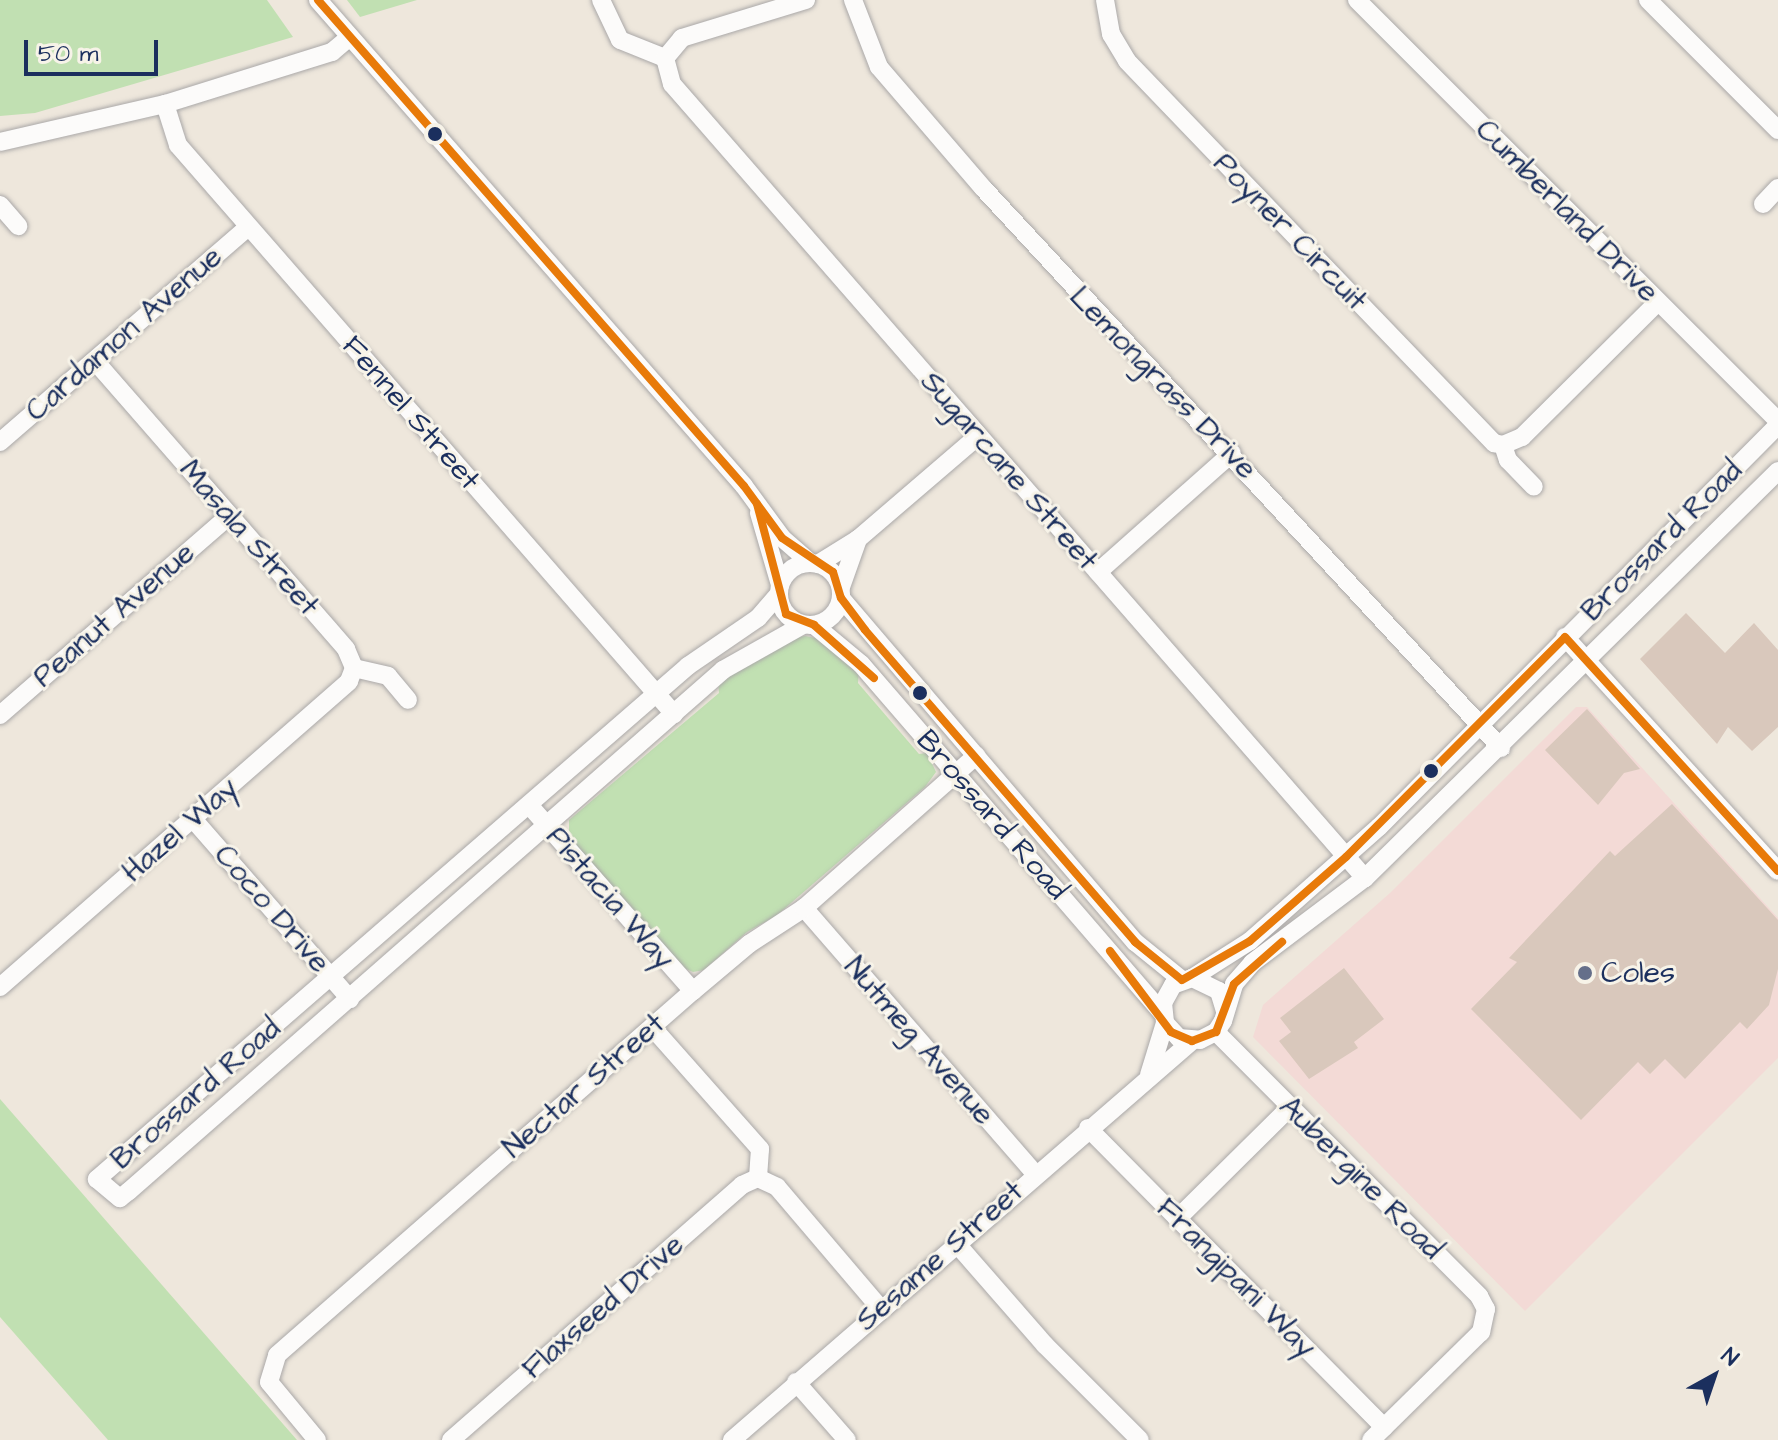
<!DOCTYPE html>
<style>
body{margin:0}
#map{position:relative;width:1778px;height:1440px;overflow:hidden;background:#eee7dc;font-family:"Architects Daughter",sans-serif}
div>[style]{position:absolute}
[style*='--x']{left:calc(var(--x)*1px);top:calc(var(--y)*1px);width:calc(var(--w)*1px);rotate:calc(var(--a)*1deg)}
.built>*{inset:0;background:#f3dad6}
.green>*{inset:0;background:#c1e0b2}
.building>*{inset:0;background:#d9c8bc}
.roads{filter:drop-shadow(0 0 2px #aaa8a8) drop-shadow(0 0 2px #aaa8a8)}
.minor>*{height:18px;margin:-9px;padding:0 9px;transform-origin:9px;border-radius:9px;background:#fcfbfa}
.minor>.ring{margin:-9px;padding:0;box-sizing:content-box;background:none;border:18px solid #fcfbfa;border-radius:50%}
.bus-1>*{height:8px;margin:-4px;padding:0 4px;transform-origin:4px;border-radius:4px;background:#e87a09}
.dots>*{width:22px;height:22px;translate:-50% -50%;box-sizing:border-box;border:4px solid #f7f3e8;border-radius:50%}
span{translate:-50% -50%;white-space:nowrap;text-align:center;line-height:1.15;-webkit-text-stroke:6px #f7f3e8;paint-order:stroke}
.street-label{font-size:30px;color:#1b2f5e}
.poi-label{font-size:30px;color:#1b2f5e}
.left{translate:0 -50%;text-align:left}
.north{position:absolute;left:1674px;top:1336px;width:80px;height:80px;-webkit-text-stroke:6px #f7f3e8;paint-order:stroke;rotate:40deg;font-size:22px;font-weight:700;line-height:32px;text-align:center;color:#1b2f5e}
.north::after{content:'';display:block;margin:auto;width:28px;height:36px;background:#1b2f5e;clip-path:polygon(50% 0,100% 100%,50% 72%,0 100%)}
.scale{position:absolute;left:24px;top:40px;width:134px;height:36px;box-sizing:border-box;border:4px solid #1b2f5e;border-top:0;padding-left:10px;font-size:24px;line-height:28px;white-space:nowrap;color:#1b2f5e;-webkit-text-stroke:6px #f7f3e8;paint-order:stroke}
</style>
<div id="map">
<div class="built">
<i style="clip-path:polygon(1576px 707px,1587px 707px,1778px 918px,1778px 1058px,1525px 1311px,1253px 1037px,1263px 1005px,1390px 893px)"></i>
</div>
<div class="green">
<i style="clip-path:polygon(0 0,267px 0,293px 37px,35px 113px,0 116px)"></i>
<i style="clip-path:polygon(347px 0,417px 0,360px 17px)"></i>
<i style="clip-path:polygon(805px 636px,821px 639px,859px 668px,858px 683px,919px 754px,927px 753px,936px 772px,925px 787px,776px 916px,747px 932px,704px 970px,693px 972px,684px 968px,569px 839px,569px 820px,719px 693px,718px 681px,791px 638px)"></i>
<i style="clip-path:polygon(0 1099px,297px 1440px,108px 1440px,0 1317px)"></i>
</div>
<div class="building">
<i style="clip-path:polygon(1686px 613px,1725px 653px,1754px 623px,1778px 650px,1778px 727px,1752px 751px,1728px 727px,1717px 744px,1640px 659px)"></i>
<i style="clip-path:polygon(1587px 709px,1640px 769px,1624px 773px,1598px 805px,1545px 750px)"></i>
<i style="clip-path:polygon(1672px 804px,1778px 920px,1778px 969px,1769px 1005px,1747px 1029px,1740px 1022px,1685px 1079px,1665px 1059px,1650px 1074px,1638px 1062px,1581px 1120px,1471px 1009px,1517px 962px,1509px 958px,1610px 851px,1615px 856px)"></i>
<i style="clip-path:polygon(1344px 968px,1384px 1019px,1354px 1042px,1358px 1048px,1309px 1079px,1279px 1041px,1291px 1032px,1280px 1018px)"></i>
</div>
<div class="roads">
<div class="minor">
<i style="--x:318;--y:0;--w:646;--a:48.76"></i>
<i style="--x:744;--y:486;--w:64;--a:53.8"></i>
<i style="--x:782;--y:538;--w:38;--a:41"></i>
<i style="--x:601;--y:0;--w:44;--a:64.6"></i>
<i style="--x:620;--y:40;--w:48;--a:21.8"></i>
<i style="--x:806;--y:0;--w:130;--a:163"></i>
<i style="--x:682;--y:38;--w:26;--a:130"></i>
<i style="--x:665;--y:58;--w:27;--a:75"></i>
<i style="--x:672;--y:84;--w:1054;--a:48.89"></i>
<i style="--x:853;--y:0;--w:72;--a:68.8"></i>
<i style="--x:879;--y:67;--w:160;--a:49.3"></i>
<i style="--x:983;--y:188;--w:763;--a:47.23"></i>
<i style="--x:1105;--y:0;--w:35;--a:80"></i>
<i style="--x:1111;--y:34;--w:31;--a:59"></i>
<i style="--x:1127;--y:61;--w:530;--a:46.15"></i>
<i style="--x:1494;--y:443;--w:9;--a:13"></i>
<i style="--x:1503;--y:445;--w:21;--a:-23"></i>
<i style="--x:1522;--y:437;--w:192;--a:-44.8"></i>
<i style="--x:1357;--y:0;--w:595;--a:45"></i>
<i style="--x:1648;--y:0;--w:184;--a:45"></i>
<i style="--x:165;--y:104;--w:43;--a:72.4"></i>
<i style="--x:178;--y:145;--w:755;--a:48.92"></i>
<i style="--x:0;--y:142;--w:169;--a:-13"></i>
<i style="--x:165;--y:104;--w:175;--a:-17.3"></i>
<i style="--x:332;--y:52;--w:23;--a:-40"></i>
<i style="--x:1763;--y:204;--w:22;--a:-47"></i>
<i style="--x:0;--y:205;--w:28;--a:49"></i>
<i style="--x:95;--y:361;--w:382;--a:48.9"></i>
<i style="--x:346;--y:649;--w:21;--a:67"></i>
<i style="--x:0;--y:442;--w:328;--a:-40.9"></i>
<i style="--x:1503;--y:445;--w:16;--a:72"></i>
<i style="--x:1508;--y:460;--w:37;--a:46"></i>
<i style="--x:759;--y:513;--w:75;--a:73.7"></i>
<i class="ring" style="left:779px;top:563px;width:44px;height:44px"></i>
<i style="--x:818;--y:564;--w:47;--a:-32"></i>
<i style="--x:858;--y:539;--w:158;--a:-40.6"></i>
<i style="--x:1098;--y:572;--w:179;--a:-41.6"></i>
<i style="--x:841;--y:587;--w:51;--a:-70.5"></i>
<i style="--x:778;--y:595;--w:30;--a:131"></i>
<i style="--x:758;--y:618;--w:85;--a:145.6"></i>
<i style="--x:688;--y:666;--w:783;--a:139.04"></i>
<i style="--x:97;--y:1179;--w:30;--a:40"></i>
<i style="--x:120;--y:1198;--w:11;--a:-38"></i>
<i style="--x:129;--y:1191;--w:790;--a:-41.25"></i>
<i style="--x:723;--y:670;--w:92;--a:-29.4"></i>
<i style="--x:841;--y:598;--w:453;--a:49.5"></i>
<i style="--x:1135;--y:942;--w:60;--a:39"></i>
<i style="--x:814;--y:625;--w:61;--a:39.7"></i>
<i style="--x:861;--y:664;--w:461;--a:49.2"></i>
<i style="--x:1565;--y:637;--w:316;--a:47.7"></i>
<i style="--x:354;--y:668;--w:35;--a:13"></i>
<i style="--x:388;--y:676;--w:31;--a:50"></i>
<i style="--x:0;--y:715;--w:303;--a:-41"></i>
<i style="--x:529;--y:805;--w:248;--a:48.6"></i>
<i style="--x:193;--y:819;--w:239;--a:48.9"></i>
<i style="--x:804;--y:908;--w:352;--a:49"></i>
<i style="--x:1192;--y:978;--w:69;--a:-32.5"></i>
<i style="--x:1250;--y:941;--w:172;--a:-41.5"></i>
<i style="--x:1379;--y:827;--w:566;--a:-45.21"></i>
<i style="--x:0;--y:987;--w:464;--a:-41.2"></i>
<i style="--x:349;--y:681;--w:14;--a:-69"></i>
<i style="--x:1225;--y:1011;--w:21;--a:-107"></i>
<i style="--x:1219;--y:991;--w:30;--a:-154"></i>
<i style="--x:1192;--y:978;--w:20;--a:160"></i>
<i style="--x:1173;--y:985;--w:21;--a:119"></i>
<i style="--x:1163;--y:1003;--w:20;--a:84"></i>
<i style="--x:1165;--y:1023;--w:21;--a:47"></i>
<i style="--x:1179;--y:1038;--w:21;--a:5"></i>
<i style="--x:1200;--y:1040;--w:18;--a:-27"></i>
<i style="--x:1216;--y:1032;--w:13;--a:-58"></i>
<i style="--x:1223;--y:1021;--w:39;--a:-73"></i>
<i style="--x:1234;--y:984;--w:28;--a:-49"></i>
<i style="--x:1252;--y:963;--w:141;--a:-37"></i>
<i style="--x:1365;--y:878;--w:580;--a:-44.58"></i>
<i style="--x:652;--y:1027;--w:163;--a:48.5"></i>
<i style="--x:760;--y:1149;--w:29;--a:94"></i>
<i style="--x:1216;--y:1032;--w:373;--a:45.1"></i>
<i style="--x:1479;--y:1296;--w:15;--a:62"></i>
<i style="--x:1486;--y:1309;--w:24;--a:102"></i>
<i style="--x:1481;--y:1332;--w:154;--a:135.5"></i>
<i style="--x:1149;--y:1075;--w:54;--a:-72.9"></i>
<i style="--x:1088;--y:1128;--w:421;--a:45.3"></i>
<i style="--x:758;--y:1178;--w:21;--a:25"></i>
<i style="--x:777;--y:1187;--w:159;--a:49.6"></i>
<i style="--x:1177;--y:1219;--w:159;--a:-44.7"></i>
<i style="--x:956;--y:1243;--w:135;--a:48.9"></i>
<i style="--x:1045;--y:1345;--w:134;--a:45"></i>
<i style="--x:796;--y:1382;--w:77;--a:48.7"></i>
<i style="--x:317;--y:1440;--w:75;--a:-129.6"></i>
<i style="--x:269;--y:1382;--w:28;--a:-73"></i>
<i style="--x:277;--y:1355;--w:553;--a:-41.19"></i>
<i style="--x:693;--y:991;--w:73;--a:-40"></i>
<i style="--x:749;--y:944;--w:66;--a:-33.2"></i>
<i style="--x:804;--y:908;--w:230;--a:-41.5"></i>
<i style="--x:451;--y:1440;--w:387;--a:-41.2"></i>
<i style="--x:742;--y:1185;--w:17;--a:-24"></i>
<i style="--x:732;--y:1440;--w:609;--a:-40.94"></i>
</div>
</div>
<div class="bus-1">
<i style="--x:318;--y:0;--w:646;--a:48.76"></i>
<i style="--x:744;--y:486;--w:64;--a:53.8"></i>
<i style="--x:782;--y:538;--w:61;--a:33.7"></i>
<i style="--x:833;--y:572;--w:27;--a:73"></i>
<i style="--x:841;--y:598;--w:40;--a:53"></i>
<i style="--x:865;--y:630;--w:413;--a:49.1"></i>
<i style="--x:1135;--y:942;--w:60;--a:39"></i>
<i style="--x:1182;--y:980;--w:78;--a:-29.8"></i>
<i style="--x:1250;--y:941;--w:128;--a:-41.2"></i>
<i style="--x:1346;--y:857;--w:310;--a:-45.1"></i>
<i style="--x:1565;--y:637;--w:316;--a:47.7"></i>
<i style="--x:757;--y:504;--w:114;--a:75.2"></i>
<i style="--x:786;--y:614;--w:30;--a:21"></i>
<i style="--x:814;--y:625;--w:80;--a:41.5"></i>
<i style="--x:1110;--y:951;--w:101;--a:53"></i>
<i style="--x:1171;--y:1032;--w:23;--a:23"></i>
<i style="--x:1192;--y:1041;--w:26;--a:-21"></i>
<i style="--x:1216;--y:1032;--w:51;--a:-69.4"></i>
<i style="--x:1234;--y:984;--w:64;--a:-41.2"></i>
</div>
<div class="dots">
<i style="left:435px;top:134px;background:#1b2f5e"></i>
<i style="left:920px;top:693px;background:#1b2f5e"></i>
<i style="left:1431px;top:771px;background:#1b2f5e"></i>
<i style="left:1585px;top:973px;background:#656f8a"></i>
</div>
<div class="street-label">
<span style="left:1567px;top:211px;rotate:45deg">Cumberland Drive</span>
<span style="left:1290px;top:232px;rotate:46deg">Poyner Circuit</span>
<span style="left:124px;top:334px;rotate:-41deg">Cardamon Avenue</span>
<span style="left:1163px;top:383px;rotate:46deg">Lemongrass Drive</span>
<span style="left:411px;top:413px;rotate:49deg">Fennel Street</span>
<span style="left:1009px;top:471px;rotate:49deg">Sugarcane Street</span>
<span style="left:249px;top:538px;rotate:49deg">Masala Street</span>
<span style="left:1662px;top:541px;rotate:-45deg">Brossard Road</span>
<span style="left:114px;top:615px;rotate:-41deg">Peanut Avenue</span>
<span style="left:992px;top:815px;rotate:49deg">Brossard Road</span>
<span style="left:180px;top:830px;rotate:-41deg">Hazel Way</span>
<span style="left:610px;top:898px;rotate:49deg">Pistacia Way</span>
<span style="left:272px;top:909px;rotate:49deg">Coco Drive</span>
<span style="left:919px;top:1041px;rotate:49deg">Nutmeg Avenue</span>
<span style="left:584px;top:1086px;rotate:-41deg">Nectar Street</span>
<span style="left:196px;top:1094px;rotate:-41deg">Brossard Road</span>
<span style="left:1361px;top:1178px;rotate:45deg">Aubergine Road</span>
<span style="left:940px;top:1256px;rotate:-41deg">Sesame Street</span>
<span style="left:1236px;top:1278px;rotate:45deg">Frangipani Way</span>
<span style="left:603px;top:1307px;rotate:-41deg">Flaxseed Drive</span>
</div>
<div class="poi-label">
<span class="left" style="left:1601px;top:973px">Coles</span>
</div>
<div class="north">N</div>
<div class="scale">50 m</div>
</div>
